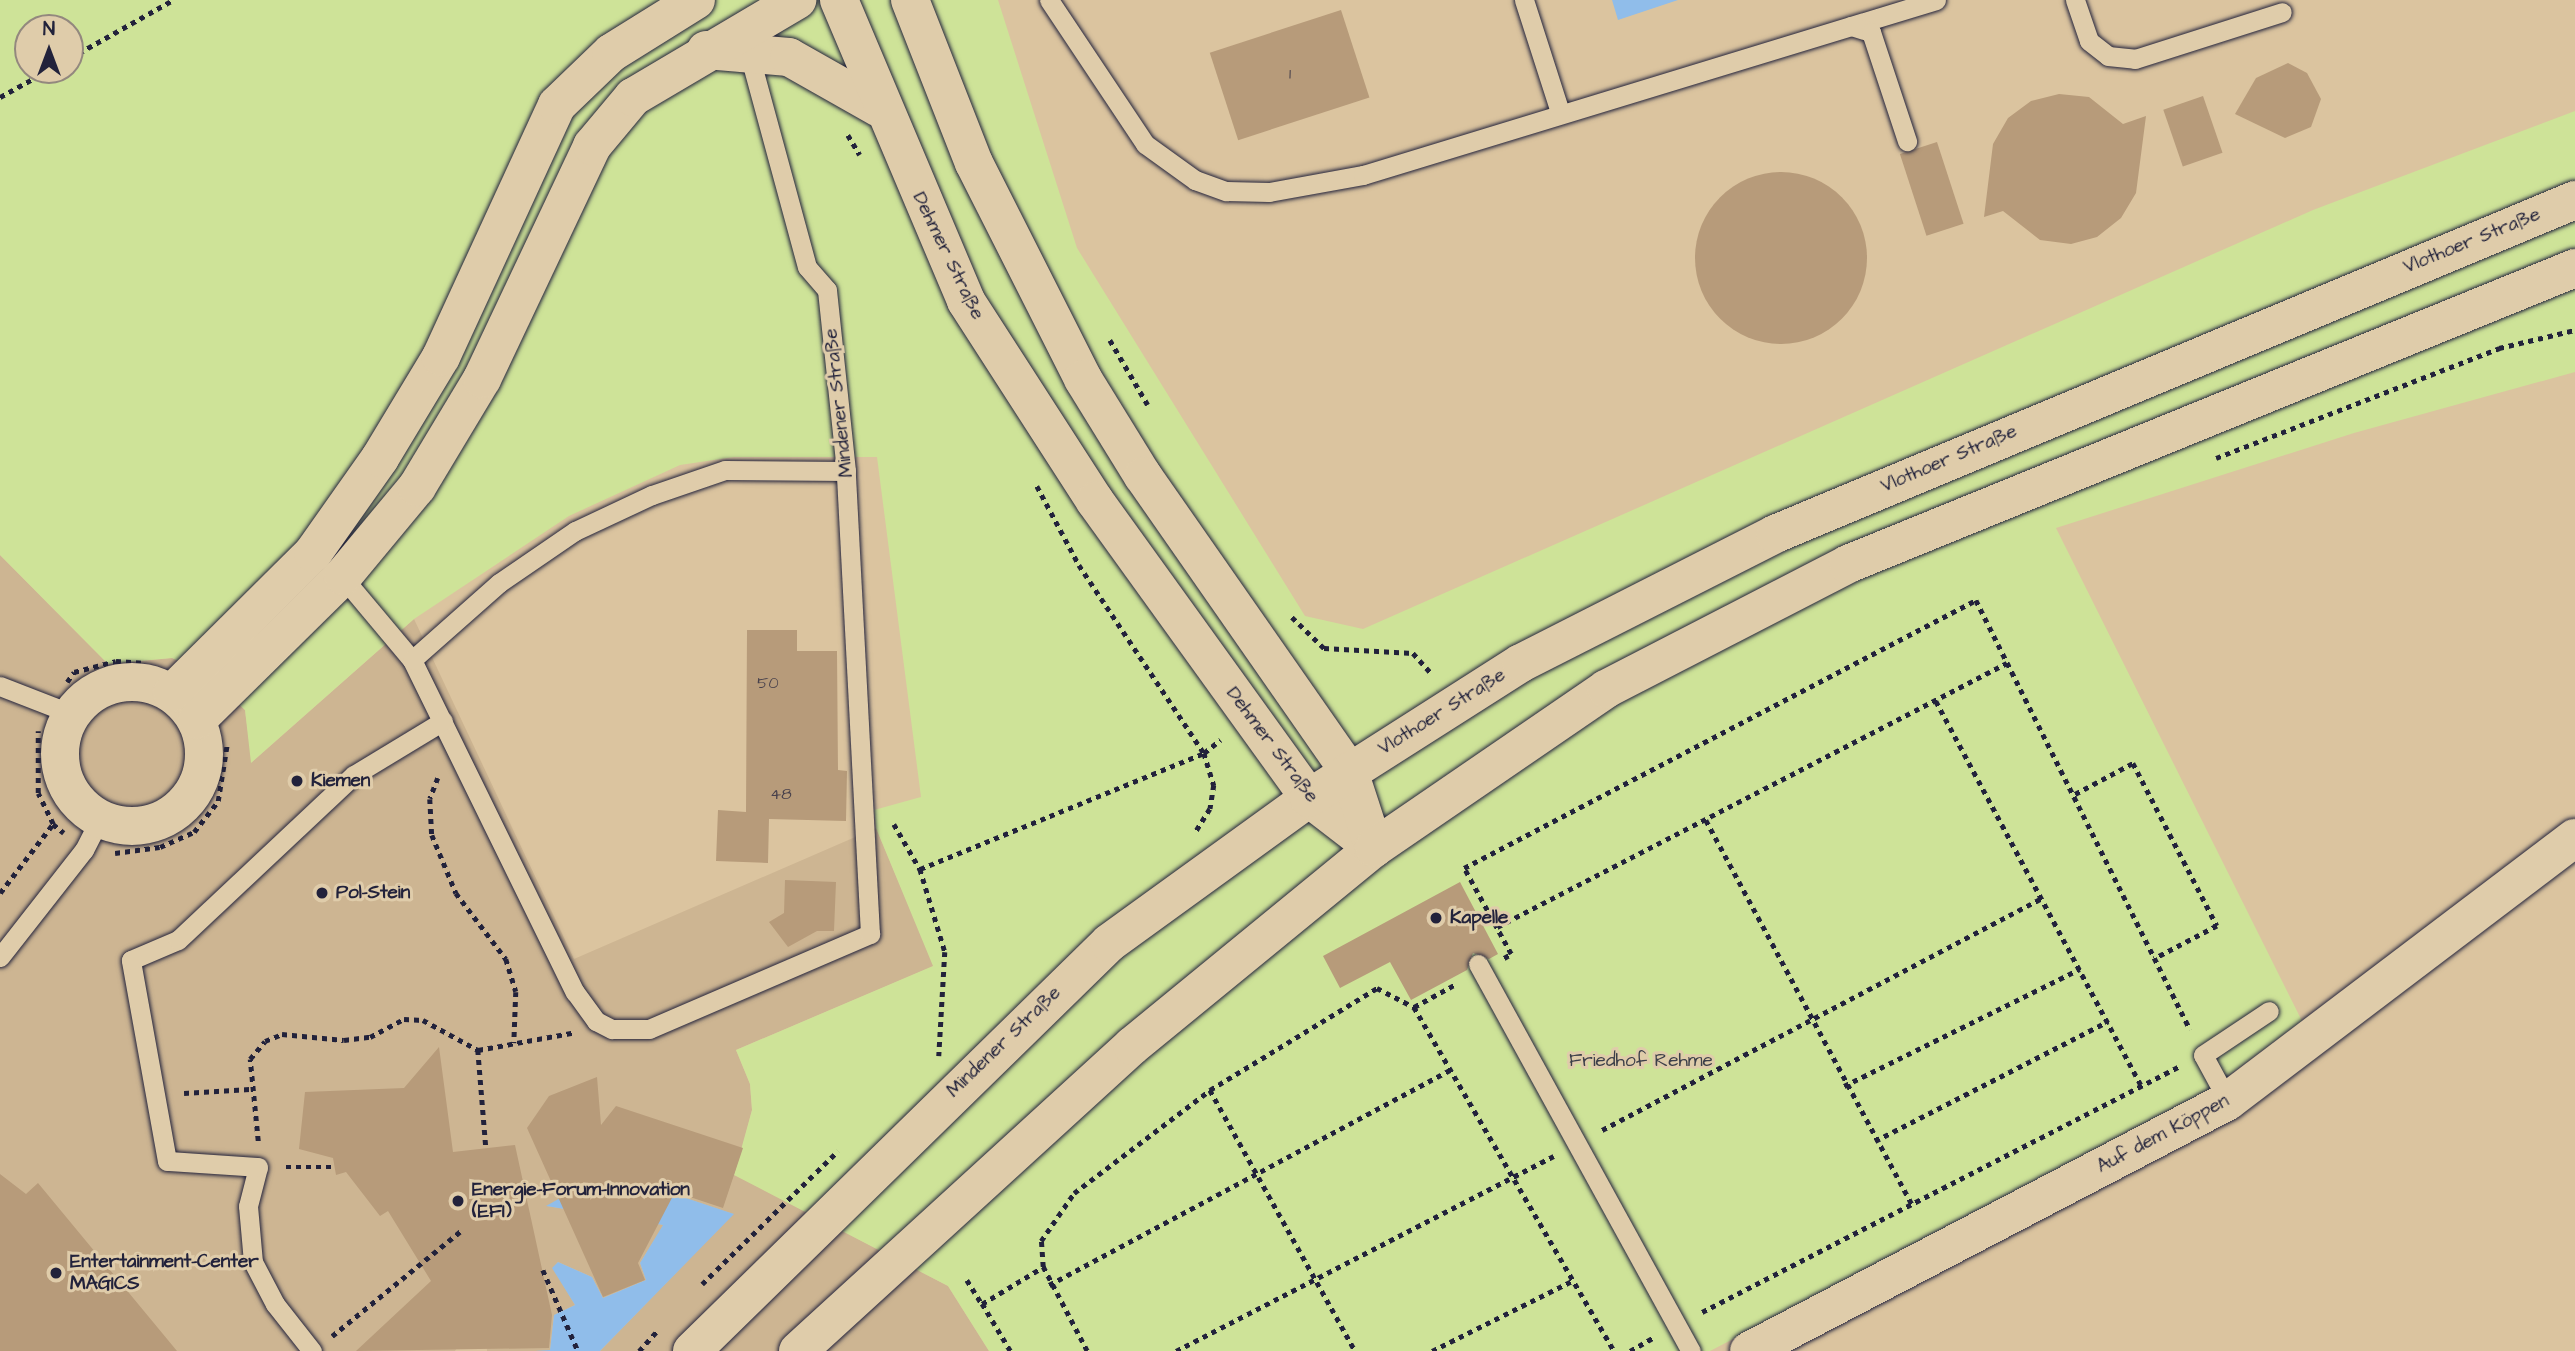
<!DOCTYPE html>
<meta charset="utf-8">
<style>
body{margin:0}
#map{position:relative;width:2575px;height:1351px;overflow:hidden;background:#dbc49f;font-family:"Architects Daughter",sans-serif}
div>[style]{position:absolute}
[style*='--x']{left:calc(var(--x)*1px);top:calc(var(--y)*1px);width:calc(var(--w)*1px);rotate:calc(var(--a)*1deg)}
.built>*{inset:0;background:#cdb592}
.green>*{inset:0;background:#cee398}
.water>*{inset:0;background:#90bdea}
.building>*{inset:0;background:#b79b7a;transform-origin:0 0}
.round{border-radius:50%}
.path>*{height:4.5px;margin-top:-2.25px;transform-origin:0;background:repeating-linear-gradient(90deg,#22223b 0 5px,transparent 0 10px)}
.roads{filter:drop-shadow(0 0 2px #22223b) drop-shadow(0 0 2px #22223b)}
.lane>*{height:19px;margin:-9.5px;padding:0 9.5px;transform-origin:9.5px;border-radius:9.5px;background:#dfccaa}
.street>*{height:38px;margin:-19px;padding:0 19px;transform-origin:19px;border-radius:19px;background:#dfccaa}
.street>.ring{margin:-19px;padding:0;box-sizing:content-box;background:none;border:38px solid #dfccaa;border-radius:50%}
.secondary>*{height:38px;margin:-19px;padding:0 19px;transform-origin:19px;border-radius:19px;background:#dfccaa}
.dots>*{width:19px;height:19px;translate:-50% -50%;box-sizing:border-box;border:4px solid #dfccaa;border-radius:50%}
span{translate:-50% -50%;white-space:nowrap;text-align:center;line-height:1.15;-webkit-text-stroke:6px #dfccaa;paint-order:stroke}
.number-label{font-size:16px;color:#47404b}
.number-label span{-webkit-text-stroke-width:0}
.street-label{font-size:19px;color:#22223b}
.poi-label{font-size:19px;color:#22223b;font-weight:700}
.left{translate:0 -50%;text-align:left}
.park-label{font-size:19px;color:#3c3f49}
.north{position:absolute;left:14px;top:14px;width:70px;height:70px;box-sizing:border-box;background:#dfccaa;border:2px solid #93887e;border-radius:50%;rotate:0deg;font-size:19px;font-weight:700;line-height:28px;text-align:center;color:#22223b}
.north::after{content:'';display:block;margin:auto;width:24px;height:32px;background:#22223b;clip-path:polygon(50% 0,100% 100%,50% 72%,0 100%)}
</style>
<div id="map">
<div class="built">
<i style="clip-path:polygon(0 555px,108px 664px,172px 658px,203px 672px,245px 710px,252px 762px,414px 619px,574px 959px,876px 828px,934px 966px,736px 1050px,750px 1084px,752px 1110px,735px 1175px,948px 1286px,989px 1351px,600px 1351px,733px 1214px,638px 1182px,547px 1206px,664px 1225px,640px 1263px,646px 1280px,603px 1298px,592px 1277px,558px 1262px,553px 1268px,575px 1305px,554px 1315px,550px 1351px,487px 1351px,484px 1299px,455px 1351px,0 1351px)"></i>
</div>
<div class="green">
<i style="clip-path:polygon(evenodd,0 0,998px 0,1077px 248px,1305px 616px,1363px 629px,2313px 210px,2575px 111px,2575px 372px,2354px 433px,2056px 528px,2302px 1021px,2196px 1100px,1710px 1351px,989px 1351px,948px 1286px,734px 1175px,752px 1110px,750px 1084px,736px 1050px,933px 966px,876px 828px,874px 810px,921px 797px,877px 457px,734px 457px,680px 465px,569px 516px,414px 619px,251px 763px,245px 710px,203px 672px,172px 658px,108px 664px,0 555px,0 0,28px 28px,70px 28px,70px 70px,28px 70px,28px 28px)"></i>
</div>
<div class="water">
<i style="clip-path:polygon(1612px 0,1678px 0,1618px 20px)"></i>
<i style="clip-path:polygon(641px 1153px,638px 1182px,734px 1214px,600px 1351px,535px 1351px,550px 1350px,554px 1315px,575px 1305px,552px 1268px,558px 1262px,592px 1277px,603px 1298px,646px 1280px,640px 1263px,663px 1225px,546px 1206px)"></i>
</div>
<div class="building">
<i style="left:1341px;top:10px;width:92px;height:138px;rotate:72deg"></i>
<i style="clip-path:polygon(2288px 63px,2307px 73px,2321px 99px,2311px 127px,2285px 138px,2235px 114px,2256px 78px)"></i>
<i style="clip-path:polygon(2059px 94px,2089px 97px,2123px 124px,2146px 116px,2136px 193px,2121px 218px,2097px 237px,2071px 244px,2040px 240px,2003px 211px,1984px 217px,1993px 144px,2008px 118px,2031px 101px)"></i>
<i style="left:2203px;top:96px;width:60px;height:42px;rotate:71deg"></i>
<i style="left:1937px;top:142px;width:86px;height:39px;rotate:72deg"></i>
<i class="round" style="left:1695px;top:172px;width:172px;height:172px"></i>
<i style="clip-path:polygon(747px 630px,797px 630px,797px 651px,837px 651px,838px 770px,847px 771px,846px 821px,769px 819px,768px 863px,716px 861px,718px 810px,746px 812px)"></i>
<i style="clip-path:polygon(785px 880px,836px 882px,834px 931px,817px 931px,788px 947px,769px 922px,784px 913px)"></i>
<i style="clip-path:polygon(1460px 882px,1498px 954px,1489px 959px,1473px 953px,1467px 970px,1411px 1000px,1390px 962px,1340px 988px,1323px 956px)"></i>
<i style="clip-path:polygon(439px 1047px,453px 1152px,515px 1145px,552px 1315px,549px 1348px,356px 1351px,431px 1281px,388px 1211px,380px 1216px,346px 1172px,336px 1175px,333px 1158px,299px 1149px,305px 1092px,404px 1088px)"></i>
<i style="clip-path:polygon(597px 1077px,601px 1125px,616px 1106px,743px 1148px,723px 1208px,675px 1192px,638px 1263px,645px 1280px,603px 1297px,527px 1128px,549px 1096px)"></i>
<i style="clip-path:polygon(0 1174px,26px 1194px,38px 1183px,177px 1351px,0 1351px)"></i>
</div>
<div class="path">
<i style="--x:70;--y:58;--w:118;--a:-29.4"></i>
<i style="--x:0;--y:97;--w:56;--a:-28.9"></i>
<i style="--x:848;--y:135;--w:23;--a:59"></i>
<i style="--x:1110;--y:340;--w:75;--a:59.7"></i>
<i style="--x:2216;--y:458;--w:304;--a:-21.2"></i>
<i style="--x:2499;--y:348;--w:78;--a:-13.3"></i>
<i style="--x:1037;--y:486;--w:89;--a:62"></i>
<i style="--x:1079;--y:565;--w:226;--a:56.4"></i>
<i style="--x:1204;--y:753;--w:34;--a:73"></i>
<i style="--x:1214;--y:785;--w:24;--a:99"></i>
<i style="--x:1210;--y:809;--w:28;--a:122"></i>
<i style="--x:1292;--y:617;--w:45;--a:44.1"></i>
<i style="--x:1324;--y:648;--w:89;--a:3.2"></i>
<i style="--x:1413;--y:653;--w:28;--a:48"></i>
<i style="--x:67;--y:682;--w:12;--a:-55"></i>
<i style="--x:74;--y:672;--w:43;--a:-14.7"></i>
<i style="--x:116;--y:661;--w:30;--a:4"></i>
<i style="--x:1936;--y:701;--w:435;--a:61.9"></i>
<i style="--x:438;--y:778;--w:22;--a:111"></i>
<i style="--x:430;--y:799;--w:36;--a:87"></i>
<i style="--x:432;--y:835;--w:63;--a:67.5"></i>
<i style="--x:456;--y:893;--w:83;--a:52.9"></i>
<i style="--x:506;--y:959;--w:34;--a:73"></i>
<i style="--x:516;--y:992;--w:51;--a:92.2"></i>
<i style="--x:2075;--y:794;--w:66;--a:-28.1"></i>
<i style="--x:2133;--y:763;--w:183;--a:62.7"></i>
<i style="--x:2217;--y:926;--w:71;--a:152.4"></i>
<i style="--x:1706;--y:820;--w:436;--a:61.8"></i>
<i style="--x:53;--y:824;--w:14;--a:39"></i>
<i style="--x:894;--y:824;--w:52;--a:60"></i>
<i style="--x:920;--y:869;--w:87;--a:73.2"></i>
<i style="--x:945;--y:952;--w:104;--a:93.3"></i>
<i style="--x:115;--y:853;--w:45;--a:-7.6"></i>
<i style="--x:160;--y:847;--w:37;--a:-24"></i>
<i style="--x:194;--y:832;--w:39;--a:-52"></i>
<i style="--x:218;--y:801;--w:58;--a:-81"></i>
<i style="--x:920;--y:869;--w:307;--a:-22.2"></i>
<i style="--x:1204;--y:753;--w:21;--a:-39"></i>
<i style="--x:0;--y:893;--w:87;--a:-52.5"></i>
<i style="--x:53;--y:824;--w:34;--a:-116"></i>
<i style="--x:38;--y:793;--w:62;--a:-90"></i>
<i style="--x:1497;--y:927;--w:574;--a:-27.37"></i>
<i style="--x:1504;--y:958;--w:8;--a:-30"></i>
<i style="--x:1511;--y:954;--w:98;--a:-118.7"></i>
<i style="--x:1464;--y:868;--w:578;--a:-27.63"></i>
<i style="--x:1976;--y:600;--w:480;--a:63.5"></i>
<i style="--x:1414;--y:1007;--w:48;--a:-28.7"></i>
<i style="--x:478;--y:1050;--w:98;--a:85.3"></i>
<i style="--x:1844;--y:1086;--w:263;--a:-26.4"></i>
<i style="--x:1210;--y:1090;--w:299;--a:60.9"></i>
<i style="--x:184;--y:1093;--w:66;--a:-3.5"></i>
<i style="--x:1602;--y:1130;--w:499;--a:-27.8"></i>
<i style="--x:258;--y:1141;--w:82;--a:-95.6"></i>
<i style="--x:250;--y:1059;--w:23;--a:-50"></i>
<i style="--x:265;--y:1041;--w:18;--a:-22"></i>
<i style="--x:282;--y:1034;--w:62;--a:5.5"></i>
<i style="--x:344;--y:1040;--w:26;--a:-7"></i>
<i style="--x:370;--y:1037;--w:38;--a:-28"></i>
<i style="--x:404;--y:1019;--w:19;--a:3"></i>
<i style="--x:423;--y:1020;--w:63;--a:28.6"></i>
<i style="--x:478;--y:1050;--w:96;--a:-10.3"></i>
<i style="--x:1875;--y:1141;--w:262;--a:-27.2"></i>
<i style="--x:286;--y:1167;--w:48;--a:0"></i>
<i style="--x:543;--y:1270;--w:88;--a:66.6"></i>
<i style="--x:967;--y:1280;--w:28;--a:58"></i>
<i style="--x:702;--y:1284;--w:190;--a:-44.4"></i>
<i style="--x:1049;--y:1285;--w:456;--a:-28.2"></i>
<i style="--x:1702;--y:1312;--w:538;--a:-27.23"></i>
<i style="--x:332;--y:1336;--w:168;--a:-39.2"></i>
<i style="--x:639;--y:1351;--w:27;--a:-48"></i>
<i style="--x:1010;--y:1351;--w:55;--a:-120.8"></i>
<i style="--x:982;--y:1304;--w:71;--a:-31.2"></i>
<i style="--x:1087;--y:1351;--w:95;--a:-117.6"></i>
<i style="--x:1043;--y:1267;--w:26;--a:-94"></i>
<i style="--x:1041;--y:1241;--w:58;--a:-55.5"></i>
<i style="--x:1074;--y:1193;--w:171;--a:-37.1"></i>
<i style="--x:1210;--y:1090;--w:196;--a:-31.4"></i>
<i style="--x:1377;--y:988;--w:42;--a:27.2"></i>
<i style="--x:1414;--y:1007;--w:398;--a:59.8"></i>
<i style="--x:1176;--y:1351;--w:425;--a:-27.3"></i>
<i style="--x:1432;--y:1351;--w:157;--a:-26.6"></i>
<i style="--x:1630;--y:1351;--w:28;--a:-30"></i>
</div>
<div class="roads">
<div class="lane">
<i style="--x:1049;--y:0;--w:173;--a:56.3"></i>
<i style="--x:1145;--y:144;--w:62;--a:35.8"></i>
<i style="--x:1195;--y:180;--w:33;--a:20"></i>
<i style="--x:1226;--y:191;--w:43;--a:1.3"></i>
<i style="--x:1269;--y:192;--w:96;--a:-10.3"></i>
<i style="--x:1363;--y:175;--w:599;--a:-16.98"></i>
<i style="--x:1524;--y:0;--w:118;--a:72.2"></i>
<i style="--x:2075;--y:0;--w:43;--a:71.1"></i>
<i style="--x:2089;--y:41;--w:24;--a:38"></i>
<i style="--x:2108;--y:56;--w:27;--a:6"></i>
<i style="--x:2135;--y:59;--w:154;--a:-17.7"></i>
<i style="--x:1851;--y:26;--w:21;--a:17"></i>
<i style="--x:1871;--y:32;--w:115;--a:71.7"></i>
<i style="--x:339;--y:573;--w:114;--a:50"></i>
<i style="--x:412;--y:660;--w:370;--a:63.9"></i>
<i style="--x:575;--y:992;--w:36;--a:54"></i>
<i style="--x:596;--y:1021;--w:18;--a:27"></i>
<i style="--x:612;--y:1029;--w:37;--a:0"></i>
<i style="--x:649;--y:1029;--w:241;--a:-23.3"></i>
<i style="--x:870;--y:934;--w:464;--a:-93"></i>
<i style="--x:846;--y:471;--w:182;--a:-96"></i>
<i style="--x:827;--y:290;--w:30;--a:-131"></i>
<i style="--x:807;--y:267;--w:225;--a:-105.2"></i>
<i style="--x:412;--y:660;--w:116;--a:-41.5"></i>
<i style="--x:499;--y:583;--w:92;--a:-34.4"></i>
<i style="--x:575;--y:531;--w:85;--a:-25.1"></i>
<i style="--x:652;--y:495;--w:77;--a:-18.9"></i>
<i style="--x:725;--y:470;--w:121;--a:0.5"></i>
<i style="--x:0;--y:686;--w:77;--a:21.3"></i>
<i style="--x:0;--y:957;--w:136;--a:-51.9"></i>
<i style="--x:84;--y:850;--w:34;--a:-63"></i>
<i style="--x:1478;--y:964;--w:442;--a:61.2"></i>
<i style="--x:2228;--y:1101;--w:52;--a:-118.5"></i>
<i style="--x:2203;--y:1055;--w:79;--a:-33.7"></i>
<i style="--x:312;--y:1351;--w:60;--a:-128.2"></i>
<i style="--x:275;--y:1304;--w:47;--a:-117.6"></i>
<i style="--x:253;--y:1262;--w:56;--a:-95.1"></i>
<i style="--x:248;--y:1206;--w:40;--a:-75.6"></i>
<i style="--x:258;--y:1167;--w:91;--a:-176.2"></i>
<i style="--x:167;--y:1161;--w:204;--a:-100.2"></i>
<i style="--x:131;--y:960;--w:51;--a:-23.1"></i>
<i style="--x:178;--y:940;--w:241;--a:-43.2"></i>
<i style="--x:354;--y:775;--w:104;--a:-31.2"></i>
</div>
<div class="street">
<i style="--x:706;--y:50;--w:83;--a:4.8"></i>
<i style="--x:789;--y:57;--w:103;--a:29.5"></i>
<i class="ring" style="left:60px;top:682px;width:106px;height:106px"></i>
<i style="--x:172;--y:693;--w:199;--a:-44.8"></i>
<i style="--x:313;--y:553;--w:116;--a:-54.8"></i>
<i style="--x:380;--y:458;--w:118;--a:-58.9"></i>
<i style="--x:441;--y:357;--w:277;--a:-65.3"></i>
<i style="--x:557;--y:105;--w:75;--a:-43.9"></i>
<i style="--x:611;--y:53;--w:100;--a:-31.9"></i>
<i style="--x:197;--y:720;--w:205;--a:-44.6"></i>
<i style="--x:343;--y:576;--w:116;--a:-50.3"></i>
<i style="--x:417;--y:487;--w:126;--a:-59"></i>
<i style="--x:482;--y:379;--w:258;--a:-64.7"></i>
<i style="--x:592;--y:146;--w:64;--a:-50.1"></i>
<i style="--x:633;--y:97;--w:191;--a:-30.6"></i>
<i style="--x:692;--y:1351;--w:583;--a:-44.37"></i>
<i style="--x:1109;--y:943;--w:247;--a:-35.9"></i>
<i style="--x:798;--y:1351;--w:452;--a:-42.4"></i>
<i style="--x:1132;--y:1046;--w:313;--a:-39.3"></i>
<i style="--x:1749;--y:1351;--w:540;--a:-27.56"></i>
<i style="--x:2228;--y:1101;--w:435;--a:-37.2"></i>
</div>
<div class="secondary">
<i style="--x:839;--y:0;--w:327;--a:67.1"></i>
<i style="--x:966;--y:301;--w:238;--a:57.2"></i>
<i style="--x:1095;--y:501;--w:366;--a:54.2"></i>
<i style="--x:1309;--y:798;--w:82;--a:37.6"></i>
<i style="--x:910;--y:0;--w:175;--a:68.6"></i>
<i style="--x:974;--y:163;--w:242;--a:63.2"></i>
<i style="--x:1083;--y:379;--w:114;--a:58.3"></i>
<i style="--x:1143;--y:476;--w:360;--a:55.1"></i>
<i style="--x:1349;--y:771;--w:81;--a:72"></i>
<i style="--x:1309;--y:798;--w:251;--a:-32.5"></i>
<i style="--x:1521;--y:663;--w:285;--a:-26.9"></i>
<i style="--x:1775;--y:534;--w:867;--a:-22.66"></i>
<i style="--x:1374;--y:848;--w:281;--a:-34.4"></i>
<i style="--x:1606;--y:689;--w:272;--a:-27.3"></i>
<i style="--x:1848;--y:564;--w:785;--a:-22.15"></i>
</div>
</div>
<div class="dots">
<i style="left:297px;top:781px;background:#22223b"></i>
<i style="left:322px;top:893px;background:#22223b"></i>
<i style="left:1436px;top:918px;background:#22223b"></i>
<i style="left:458px;top:1201px;background:#22223b"></i>
<i style="left:56px;top:1273px;background:#22223b"></i>
</div>
<div class="number-label">
<span style="left:1290px;top:74px">1</span>
<span style="left:768px;top:683px">50</span>
<span style="left:781px;top:794px">48</span>
</div>
<div class="street-label">
<span style="left:2472px;top:241px;rotate:-22deg">Vlothoer Straße</span>
<span style="left:948px;top:256px;rotate:64deg">Dehmer Straße</span>
<span style="left:839px;top:403px;rotate:-96deg">Mindener Straße</span>
<span style="left:1949px;top:459px;rotate:-23deg">Vlothoer Straße</span>
<span style="left:1442px;top:712px;rotate:-32deg">Vlothoer Straße</span>
<span style="left:1272px;top:745px;rotate:53deg">Dehmer Straße</span>
<span style="left:1004px;top:1042px;rotate:-44deg">Mindener Straße</span>
<span style="left:2163px;top:1134px;rotate:-28deg">Auf dem Köppen</span>
</div>
<div class="poi-label">
<span class="left" style="left:311px;top:781px">Kiemen</span>
<span class="left" style="left:336px;top:893px">Pol-Stein</span>
<span class="left" style="left:1450px;top:918px">Kapelle</span>
<span class="left" style="left:472px;top:1201px">Energie-Forum-Innovation<br>(EFI)</span>
<span class="left" style="left:70px;top:1273px">Entertainment-Center<br>MAGICS</span>
</div>
<div class="park-label">
<span style="left:1641px;top:1061px">Friedhof Rehme</span>
</div>
<div class="north">N</div>
</div>
